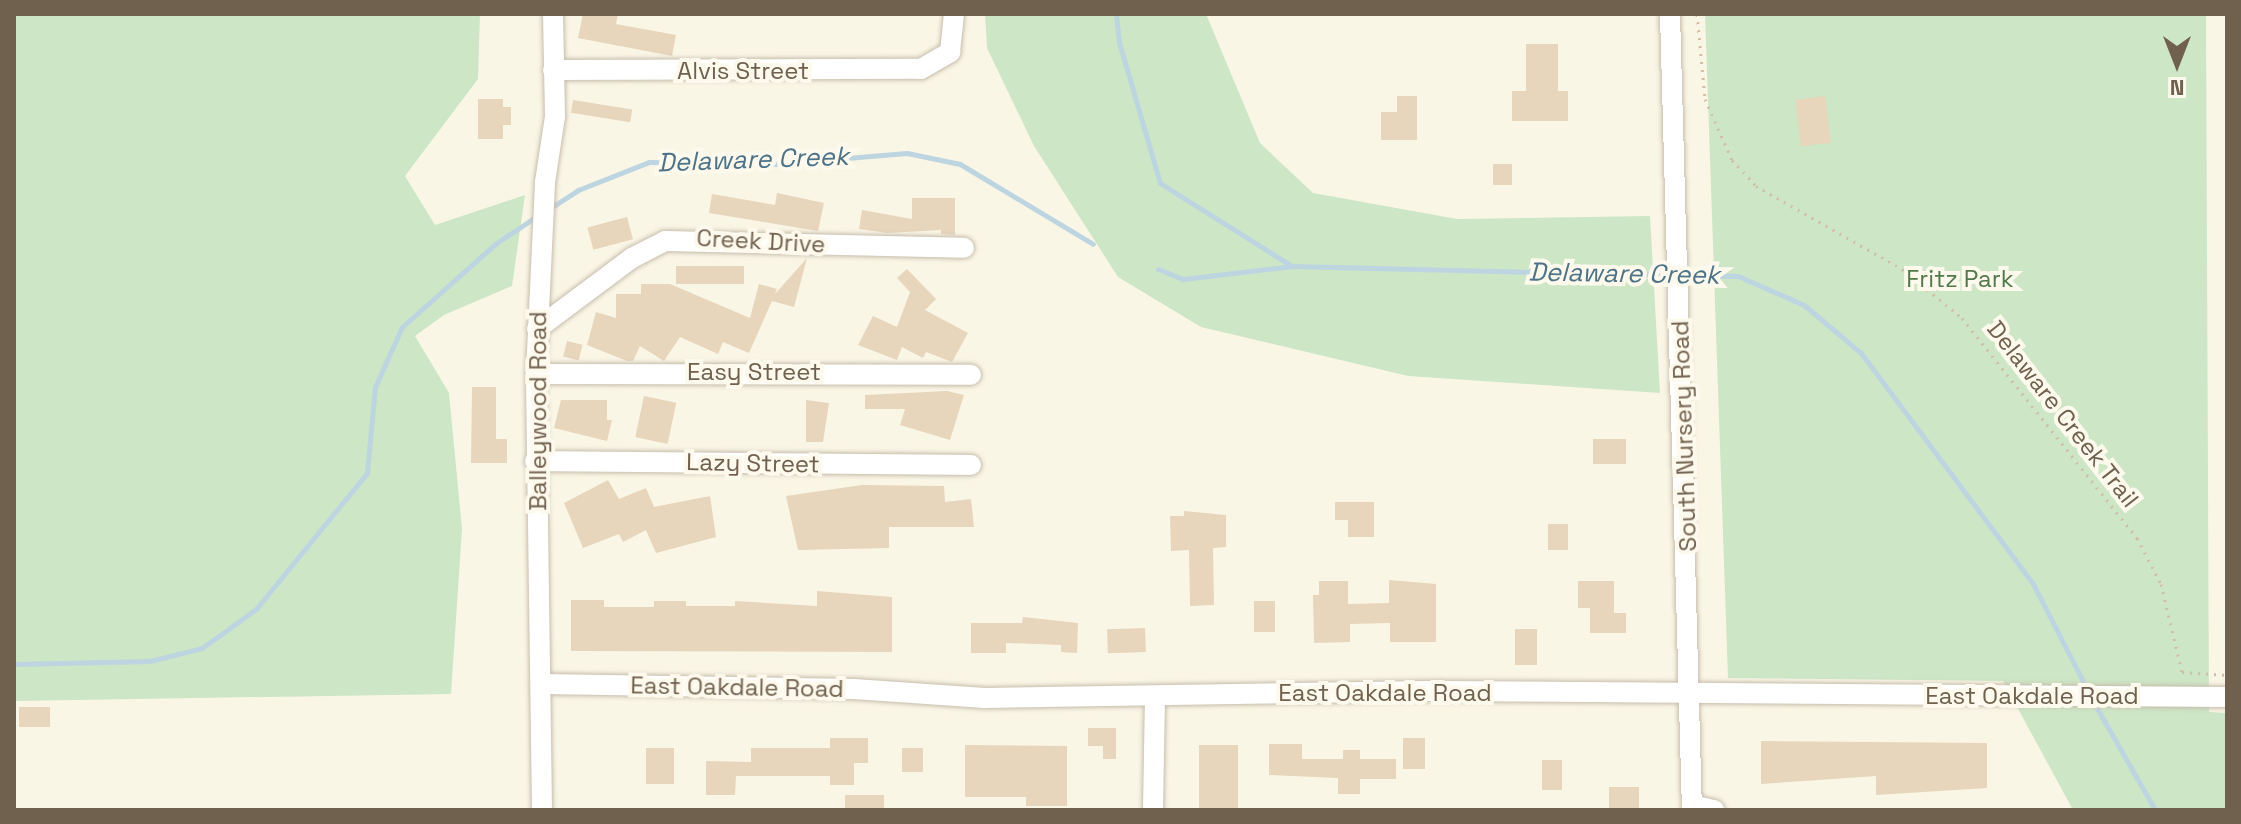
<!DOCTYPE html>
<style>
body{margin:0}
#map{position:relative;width:2241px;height:824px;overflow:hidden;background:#faf6e6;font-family:"Space Grotesk",sans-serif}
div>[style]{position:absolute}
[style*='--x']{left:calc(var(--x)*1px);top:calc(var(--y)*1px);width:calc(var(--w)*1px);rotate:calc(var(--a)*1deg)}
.green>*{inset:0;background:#cde6c6}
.stream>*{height:5px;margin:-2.5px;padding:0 2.5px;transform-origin:2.5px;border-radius:2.5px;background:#bdd5e1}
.building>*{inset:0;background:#e7d5bc;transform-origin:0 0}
.path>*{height:3px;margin-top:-1.5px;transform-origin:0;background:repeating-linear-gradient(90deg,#d1bea4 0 2px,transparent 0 8px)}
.roads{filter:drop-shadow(0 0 2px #c7bdac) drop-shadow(0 0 2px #c7bdac)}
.minor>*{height:20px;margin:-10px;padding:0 10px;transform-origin:10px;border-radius:10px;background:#fff}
span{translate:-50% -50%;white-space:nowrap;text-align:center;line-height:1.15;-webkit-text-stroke:8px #fdf9ec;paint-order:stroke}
.street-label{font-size:24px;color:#70604e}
.park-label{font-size:24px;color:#507a4a}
.water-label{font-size:26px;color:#4d7388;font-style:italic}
.frame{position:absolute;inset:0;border:16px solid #70604e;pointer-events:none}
.north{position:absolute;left:2137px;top:24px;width:80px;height:80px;-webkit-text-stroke:6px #fdf9ec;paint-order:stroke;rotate:180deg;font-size:22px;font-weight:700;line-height:32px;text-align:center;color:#70604e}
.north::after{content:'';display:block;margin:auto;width:28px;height:36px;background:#70604e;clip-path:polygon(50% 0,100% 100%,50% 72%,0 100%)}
</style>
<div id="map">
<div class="green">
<i style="clip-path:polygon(14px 14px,480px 14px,478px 79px,405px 176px,435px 225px,525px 195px,512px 286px,444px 315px,415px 336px,449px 393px,462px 529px,451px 694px,14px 701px)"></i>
<i style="clip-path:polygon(985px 14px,1206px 14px,1260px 143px,1313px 193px,1457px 219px,1650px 216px,1660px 393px,1408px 376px,1201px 327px,1118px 277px,1034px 146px,987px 48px)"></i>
<i style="clip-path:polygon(1705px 14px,2206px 14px,2209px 712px,2227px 713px,2227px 810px,2073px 810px,2003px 681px,1728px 678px)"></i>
</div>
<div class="stream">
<i style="--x:1116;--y:14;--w:28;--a:84"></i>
<i style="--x:1119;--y:42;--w:147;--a:73.8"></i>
<i style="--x:1160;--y:183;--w:156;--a:32.2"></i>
<i style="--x:549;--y:209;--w:35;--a:-33"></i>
<i style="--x:578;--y:190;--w:76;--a:-21.5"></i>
<i style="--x:649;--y:162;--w:126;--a:0.9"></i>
<i style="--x:775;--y:164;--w:132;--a:-4.8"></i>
<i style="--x:907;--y:153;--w:54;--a:11.7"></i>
<i style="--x:960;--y:164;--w:155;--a:31"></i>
<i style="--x:1158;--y:269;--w:27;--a:22"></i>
<i style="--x:1183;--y:279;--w:111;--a:-6.7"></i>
<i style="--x:1293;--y:266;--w:379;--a:1.4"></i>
<i style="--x:1682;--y:275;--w:56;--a:1"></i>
<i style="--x:1738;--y:276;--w:72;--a:23.7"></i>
<i style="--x:1804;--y:305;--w:75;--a:40.1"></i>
<i style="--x:1861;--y:353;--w:286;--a:53.3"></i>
<i style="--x:2032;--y:582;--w:123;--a:62.8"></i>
<i style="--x:14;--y:664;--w:136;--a:-1.3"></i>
<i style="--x:150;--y:661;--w:54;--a:-14"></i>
<i style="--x:202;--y:648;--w:67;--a:-35.8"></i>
<i style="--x:256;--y:609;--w:176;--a:-50.8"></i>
<i style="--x:367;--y:473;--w:86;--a:-84.7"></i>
<i style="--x:375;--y:387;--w:66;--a:-65.8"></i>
<i style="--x:402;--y:327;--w:125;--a:-41.7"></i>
<i style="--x:495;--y:244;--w:50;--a:-33.7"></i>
<i style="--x:2094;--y:703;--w:123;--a:60.3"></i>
</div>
<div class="building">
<i style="clip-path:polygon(583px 14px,618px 14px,616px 24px,676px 35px,672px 56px,578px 38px)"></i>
<i style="clip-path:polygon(1526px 44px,1558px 44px,1558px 91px,1568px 91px,1568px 121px,1512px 121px,1512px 91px,1526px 91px)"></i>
<i style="clip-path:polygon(1397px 96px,1417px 96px,1417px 140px,1381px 140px,1381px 112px,1397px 112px)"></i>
<i style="left:1825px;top:96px;width:47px;height:30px;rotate:83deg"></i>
<i style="clip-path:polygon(478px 99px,503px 99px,503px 107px,511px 107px,511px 125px,503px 125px,503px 139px,478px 139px)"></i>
<i style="left:573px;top:100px;width:60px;height:13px;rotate:9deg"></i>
<i style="left:1493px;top:164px;width:19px;height:21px"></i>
<i style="clip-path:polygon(777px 193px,824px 203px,818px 231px,709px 213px,712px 194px,775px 205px)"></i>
<i style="clip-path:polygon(912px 198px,955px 198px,955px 235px,941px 234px,941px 230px,887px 233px,859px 229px,862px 210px,912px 219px)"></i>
<i style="left:627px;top:217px;width:23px;height:41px;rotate:75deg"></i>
<i style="clip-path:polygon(807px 258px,794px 307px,772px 301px,749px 353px,723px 342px,718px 354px,680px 337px,664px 361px,640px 346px,633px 361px,627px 361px,587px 345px,596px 312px,616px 318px,616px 294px,641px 294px,641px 284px,670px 284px,750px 318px,759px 284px,777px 289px,775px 294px)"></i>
<i style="left:676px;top:266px;width:68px;height:18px"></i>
<i style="clip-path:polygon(907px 269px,936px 299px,925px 310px,968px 333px,952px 362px,926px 352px,923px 358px,902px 347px,897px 360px,858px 345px,873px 316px,897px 327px,910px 292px,897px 278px)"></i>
<i style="left:567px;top:341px;width:16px;height:16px;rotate:14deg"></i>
<i style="clip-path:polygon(472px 387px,496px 387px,496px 439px,507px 439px,507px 463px,471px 463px)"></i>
<i style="clip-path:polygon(947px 391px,964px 395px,950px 440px,900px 425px,905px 409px,865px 409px,865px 395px)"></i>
<i style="left:644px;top:396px;width:33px;height:42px;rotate:12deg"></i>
<i style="clip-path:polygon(561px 400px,607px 400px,607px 420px,612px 420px,607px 441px,554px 428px)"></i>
<i style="clip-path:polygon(806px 400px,829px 403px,823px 442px,806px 442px)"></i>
<i style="left:1593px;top:439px;width:33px;height:25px"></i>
<i style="clip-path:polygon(608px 480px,619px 499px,646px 488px,654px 507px,710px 496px,716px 537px,656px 553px,646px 530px,623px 542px,619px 534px,583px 548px,564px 503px)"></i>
<i style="clip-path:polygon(862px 485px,944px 486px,945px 502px,971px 499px,974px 527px,889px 527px,889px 548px,798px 550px,786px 496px)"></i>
<i style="clip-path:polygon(1335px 502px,1374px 502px,1374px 537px,1348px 537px,1348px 520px,1335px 520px)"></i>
<i style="clip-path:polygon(1184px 511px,1226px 515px,1226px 547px,1213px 548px,1214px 605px,1190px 606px,1189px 550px,1171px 551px,1170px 516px,1184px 516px)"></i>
<i style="left:1548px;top:524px;width:20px;height:26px"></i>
<i style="clip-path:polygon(1389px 580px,1436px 584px,1436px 642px,1390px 642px,1390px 623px,1350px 624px,1350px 642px,1314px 643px,1313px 595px,1319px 595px,1319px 581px,1348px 581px,1348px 604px,1389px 603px)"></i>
<i style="clip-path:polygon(1578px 581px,1614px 581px,1614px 613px,1626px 613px,1626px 633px,1590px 633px,1590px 608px,1578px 608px)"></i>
<i style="clip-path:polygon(817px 591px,892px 597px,892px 652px,571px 651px,571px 600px,604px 600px,604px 607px,654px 607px,654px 601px,686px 601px,686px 606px,735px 606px,735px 601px,817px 606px)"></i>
<i style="left:1254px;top:601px;width:21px;height:31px"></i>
<i style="clip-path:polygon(1023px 617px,1078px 623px,1077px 653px,1061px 652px,1061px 645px,1006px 643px,1006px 653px,971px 653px,971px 623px,1022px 623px)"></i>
<i style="left:1145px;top:628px;width:24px;height:38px;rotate:88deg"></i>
<i style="left:1515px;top:629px;width:22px;height:36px"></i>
<i style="left:19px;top:707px;width:31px;height:20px"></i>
<i style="clip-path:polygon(1088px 728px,1116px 728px,1116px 759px,1103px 759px,1103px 746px,1088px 746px)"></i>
<i style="clip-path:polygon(830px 738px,868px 738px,868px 763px,854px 763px,854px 785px,830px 785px,830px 776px,736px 776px,735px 795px,706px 795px,706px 761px,751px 762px,751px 748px,830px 748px)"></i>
<i style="left:1403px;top:738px;width:22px;height:31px"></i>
<i style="clip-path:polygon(1761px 741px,1987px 743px,1987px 788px,1876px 795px,1876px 776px,1761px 784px)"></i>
<i style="clip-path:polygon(1269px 744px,1302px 744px,1302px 759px,1343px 759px,1343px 750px,1360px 750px,1360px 759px,1396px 759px,1396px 779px,1360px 779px,1360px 794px,1338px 794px,1338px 778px,1269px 775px)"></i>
<i style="clip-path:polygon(965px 745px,1067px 746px,1067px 806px,1026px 806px,1026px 797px,965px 797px)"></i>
<i style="left:1199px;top:745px;width:39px;height:65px"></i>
<i style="left:646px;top:748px;width:28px;height:36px"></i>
<i style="left:902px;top:748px;width:21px;height:24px"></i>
<i style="left:1542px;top:760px;width:20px;height:30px"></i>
<i style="left:1609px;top:787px;width:30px;height:23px"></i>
<i style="left:845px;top:795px;width:39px;height:15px"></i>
</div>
<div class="path">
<i style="--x:1697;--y:14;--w:85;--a:84.6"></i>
<i style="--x:1705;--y:99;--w:67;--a:66.1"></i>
<i style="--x:1732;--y:160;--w:35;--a:47"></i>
<i style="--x:1756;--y:186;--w:168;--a:29.6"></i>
<i style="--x:1902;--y:269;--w:77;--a:39.2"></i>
<i style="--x:1962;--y:318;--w:281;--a:51.5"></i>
<i style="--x:2137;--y:538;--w:52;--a:62.4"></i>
<i style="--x:2161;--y:584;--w:90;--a:76.6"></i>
<i style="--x:2182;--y:672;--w:45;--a:3.8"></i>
</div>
<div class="roads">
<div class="minor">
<i style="--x:1670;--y:14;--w:796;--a:88.42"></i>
<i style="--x:553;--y:70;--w:368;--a:-0.2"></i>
<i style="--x:921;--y:69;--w:34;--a:-30"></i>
<i style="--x:950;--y:52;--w:38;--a:-84"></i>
<i style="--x:537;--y:329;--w:119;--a:-36.8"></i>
<i style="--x:632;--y:258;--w:37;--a:-27"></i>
<i style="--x:665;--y:241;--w:299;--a:1.3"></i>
<i style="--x:536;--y:374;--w:435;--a:0.1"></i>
<i style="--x:535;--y:461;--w:436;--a:0.5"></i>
<i style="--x:543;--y:684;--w:311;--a:0.9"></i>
<i style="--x:854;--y:689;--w:131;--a:3.9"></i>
<i style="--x:985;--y:698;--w:458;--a:-0.9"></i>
<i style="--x:1443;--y:691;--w:784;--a:0.44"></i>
<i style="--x:1692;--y:805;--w:23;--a:13"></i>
<i style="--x:542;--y:810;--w:436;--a:-90.8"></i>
<i style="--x:536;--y:374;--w:192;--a:-87.3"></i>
<i style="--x:545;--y:182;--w:66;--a:-81.3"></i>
<i style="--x:555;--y:117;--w:103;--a:-91.1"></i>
<i style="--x:1153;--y:810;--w:113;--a:-89"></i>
</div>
</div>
<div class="street-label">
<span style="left:743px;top:71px">Alvis Street</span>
<span style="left:761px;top:241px;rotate:3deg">Creek Drive</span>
<span style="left:754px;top:372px">Easy Street</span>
<span style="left:538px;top:411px;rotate:-90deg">Balleywood Road</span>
<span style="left:2063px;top:414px;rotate:52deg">Delaware Creek Trail</span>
<span style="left:1684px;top:436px;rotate:-92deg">South Nursery Road</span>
<span style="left:753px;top:463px;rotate:1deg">Lazy Street</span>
<span style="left:737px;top:687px;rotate:1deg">East Oakdale Road</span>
<span style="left:1385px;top:693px">East Oakdale Road</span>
<span style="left:2032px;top:696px">East Oakdale Road</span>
</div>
<div class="park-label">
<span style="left:1960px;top:279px">Fritz Park</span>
</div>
<div class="water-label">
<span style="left:753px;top:160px;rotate:-2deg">Delaware Creek</span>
<span style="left:1624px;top:274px;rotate:1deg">Delaware Creek</span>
</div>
<div class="frame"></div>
<div class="north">N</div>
</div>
